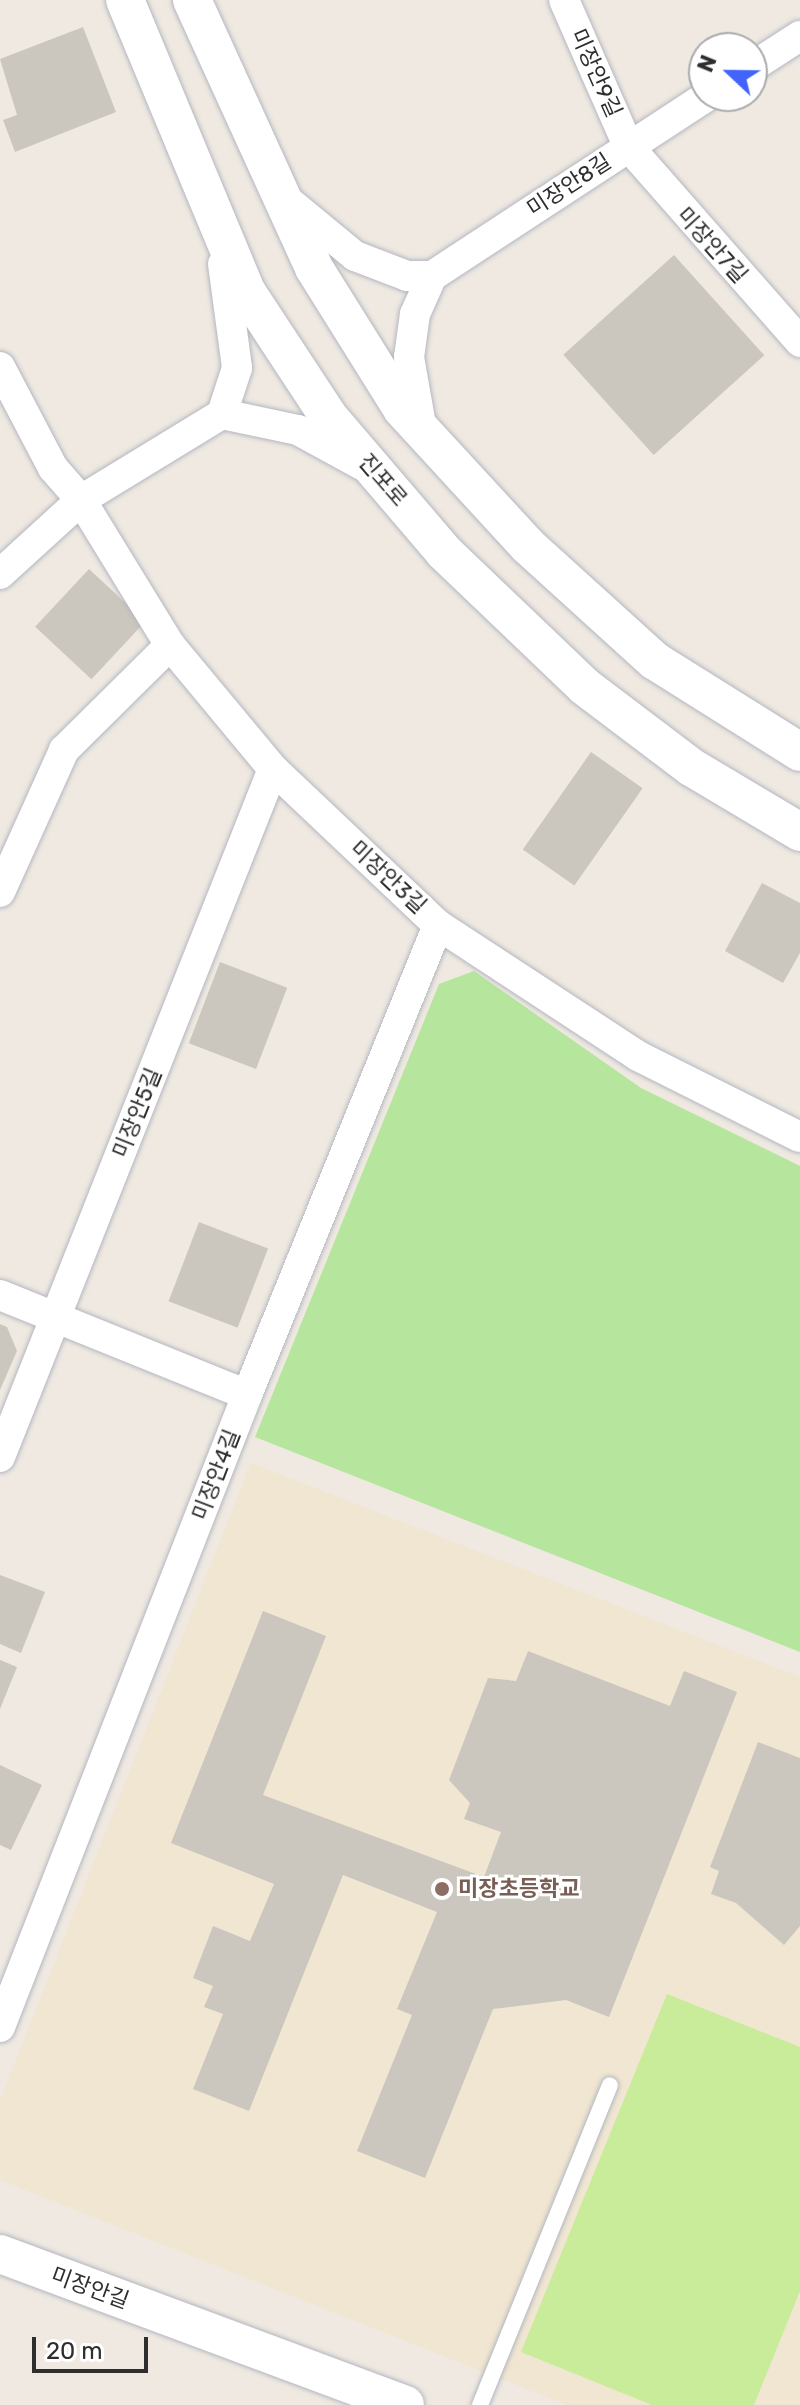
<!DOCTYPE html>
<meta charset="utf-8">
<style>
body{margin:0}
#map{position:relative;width:800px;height:2405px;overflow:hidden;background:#efe9e1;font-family:Rubik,"Noto Sans KR",sans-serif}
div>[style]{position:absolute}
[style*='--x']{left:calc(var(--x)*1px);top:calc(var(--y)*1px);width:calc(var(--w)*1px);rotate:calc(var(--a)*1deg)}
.education>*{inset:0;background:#f0e6d1}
.green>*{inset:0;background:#b6e59e}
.pitch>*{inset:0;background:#c9ec9a}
.building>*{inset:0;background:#cbc7bf;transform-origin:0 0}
.roads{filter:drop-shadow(0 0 2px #b4b7c1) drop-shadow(0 0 2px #b4b7c1)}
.service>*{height:16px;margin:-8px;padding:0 8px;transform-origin:8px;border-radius:8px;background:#fff}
.minor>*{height:30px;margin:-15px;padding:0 15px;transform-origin:15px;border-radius:15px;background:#fff}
.tertiary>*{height:38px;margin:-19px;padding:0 19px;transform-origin:19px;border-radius:19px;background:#fff}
.dots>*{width:22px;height:22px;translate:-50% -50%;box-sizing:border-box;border:4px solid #fff;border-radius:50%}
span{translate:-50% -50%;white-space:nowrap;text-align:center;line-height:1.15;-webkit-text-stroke:6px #fff;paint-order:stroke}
.street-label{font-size:22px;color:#2e2e2e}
.education-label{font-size:22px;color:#785e54;font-weight:700}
.left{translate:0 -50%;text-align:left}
.north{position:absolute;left:688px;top:32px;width:80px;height:80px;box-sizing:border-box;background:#fff;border:2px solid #ababab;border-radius:50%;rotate:292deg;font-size:22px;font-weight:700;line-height:32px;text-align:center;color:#2e2e2e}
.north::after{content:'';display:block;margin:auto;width:28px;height:36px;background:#4264fb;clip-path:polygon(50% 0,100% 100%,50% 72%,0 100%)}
.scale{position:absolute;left:32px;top:2337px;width:116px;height:36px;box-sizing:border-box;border:4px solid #2e2e2e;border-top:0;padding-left:10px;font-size:24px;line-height:28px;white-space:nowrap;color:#2e2e2e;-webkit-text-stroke:6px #fff;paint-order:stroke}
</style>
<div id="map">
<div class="education">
<i style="clip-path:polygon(251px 1463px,800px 1677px,800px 2405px,567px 2405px,0 2180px,0 2101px)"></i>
</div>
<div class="green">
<i style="clip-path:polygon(474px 971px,641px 1088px,800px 1166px,800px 1652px,255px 1437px,439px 984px)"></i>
</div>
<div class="pitch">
<i style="clip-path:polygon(667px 1994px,800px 2047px,800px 2291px,754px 2405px,652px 2405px,521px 2352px)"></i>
</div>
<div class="building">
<i style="clip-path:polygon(83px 27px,116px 112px,15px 152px,3px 120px,17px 115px,0 59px)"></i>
<i style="left:674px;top:255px;width:135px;height:149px;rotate:48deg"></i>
<i style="left:89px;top:569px;width:77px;height:79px;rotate:43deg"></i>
<i style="left:591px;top:752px;width:63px;height:119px;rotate:35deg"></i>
<i style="clip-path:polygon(762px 883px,800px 903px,800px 953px,783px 983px,725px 951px)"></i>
<i style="left:220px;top:962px;width:72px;height:87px;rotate:21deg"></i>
<i style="left:199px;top:1222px;width:74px;height:85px;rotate:21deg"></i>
<i style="clip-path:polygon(0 1324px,7px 1327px,17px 1351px,0 1390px)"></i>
<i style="clip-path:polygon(0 1575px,45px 1592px,21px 1653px,0 1644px)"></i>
<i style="clip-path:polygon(263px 1611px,326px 1636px,263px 1795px,484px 1877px,501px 1832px,464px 1819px,470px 1803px,449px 1780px,488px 1678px,516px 1681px,528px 1651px,670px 1706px,684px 1671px,737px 1692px,609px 2017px,566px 2000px,493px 2009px,425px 2178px,357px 2151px,412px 2015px,397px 2009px,437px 1912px,343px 1875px,249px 2111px,193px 2089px,223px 2014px,204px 2007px,213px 1986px,193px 1978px,213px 1926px,250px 1941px,274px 1884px,171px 1843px)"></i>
<i style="clip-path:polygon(0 1660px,17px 1667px,0 1709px)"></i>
<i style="clip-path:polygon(758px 1742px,800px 1758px,800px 1926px,784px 1945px,736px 1903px,711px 1894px,719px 1871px,710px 1867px)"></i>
<i style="clip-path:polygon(0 1765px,42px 1785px,11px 1850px,0 1845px)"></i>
</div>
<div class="roads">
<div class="service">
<i style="--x:480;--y:2405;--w:345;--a:-67.9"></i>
</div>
<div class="minor">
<i style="--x:564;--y:0;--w:159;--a:66.3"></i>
<i style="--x:628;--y:146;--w:261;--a:48.7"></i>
<i style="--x:752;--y:67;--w:57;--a:-32.9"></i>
<i style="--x:287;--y:200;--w:88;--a:39.5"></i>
<i style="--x:355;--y:256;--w:56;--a:21"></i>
<i style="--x:407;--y:276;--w:25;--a:0"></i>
<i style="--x:432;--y:276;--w:42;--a:114.1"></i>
<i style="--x:415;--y:314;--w:43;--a:97.9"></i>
<i style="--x:409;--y:357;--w:75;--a:80"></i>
<i style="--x:223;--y:264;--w:105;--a:82.3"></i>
<i style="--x:237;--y:368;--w:48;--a:108.1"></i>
<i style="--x:222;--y:414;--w:78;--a:11.9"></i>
<i style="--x:298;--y:430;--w:73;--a:28.7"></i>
<i style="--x:432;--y:276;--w:329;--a:-33.2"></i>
<i style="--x:0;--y:367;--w:114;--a:62.3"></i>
<i style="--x:53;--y:468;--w:43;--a:48.8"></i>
<i style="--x:81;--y:500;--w:170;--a:58.5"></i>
<i style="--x:170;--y:645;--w:161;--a:50.3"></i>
<i style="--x:273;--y:769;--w:227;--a:43.4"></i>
<i style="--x:438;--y:925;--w:239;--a:33.2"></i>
<i style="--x:638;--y:1056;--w:181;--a:26.6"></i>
<i style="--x:0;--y:574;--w:110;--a:-42.4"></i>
<i style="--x:81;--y:500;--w:165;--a:-31.4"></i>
<i style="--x:0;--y:892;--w:156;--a:-65.7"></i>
<i style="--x:64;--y:750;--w:149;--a:-44.7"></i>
<i style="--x:0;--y:1295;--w:266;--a:22"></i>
<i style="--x:0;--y:1457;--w:740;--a:-68.36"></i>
<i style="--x:0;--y:2027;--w:679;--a:-68.65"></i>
<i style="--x:247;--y:1395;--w:507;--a:-67.88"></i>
</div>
<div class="tertiary">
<i style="--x:125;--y:0;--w:315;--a:67.4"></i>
<i style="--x:246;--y:291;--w:149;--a:56.7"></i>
<i style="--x:328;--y:416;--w:179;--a:49.5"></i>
<i style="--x:444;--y:552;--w:194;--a:43.7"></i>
<i style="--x:584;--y:686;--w:134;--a:37.1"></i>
<i style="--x:691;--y:767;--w:127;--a:30.8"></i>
<i style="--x:192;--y:0;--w:294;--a:65.5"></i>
<i style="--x:314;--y:268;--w:166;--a:58"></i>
<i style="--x:402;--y:409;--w:186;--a:47.4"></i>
<i style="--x:528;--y:546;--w:171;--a:42.2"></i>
<i style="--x:655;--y:661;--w:171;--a:32.1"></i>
<i style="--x:0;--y:2254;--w:432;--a:20.4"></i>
</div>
</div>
<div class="dots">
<i style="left:442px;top:1889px;background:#8d6e63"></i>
</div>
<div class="street-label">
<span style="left:596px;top:73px;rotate:66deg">미장안9길</span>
<span style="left:569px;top:185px;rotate:-33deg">미장안8길</span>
<span style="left:712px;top:245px;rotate:48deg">미장안7길</span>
<span style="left:383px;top:480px;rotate:49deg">진포로</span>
<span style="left:388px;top:877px;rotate:43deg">미장안3길</span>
<span style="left:137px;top:1113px;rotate:-68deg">미장안5길</span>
<span style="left:216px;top:1475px;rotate:-69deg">미장안4길</span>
<span style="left:90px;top:2288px;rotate:20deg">미장안길</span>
</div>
<div class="education-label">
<span class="left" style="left:458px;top:1889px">미장초등학교</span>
</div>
<div class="north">N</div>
<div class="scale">20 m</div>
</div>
